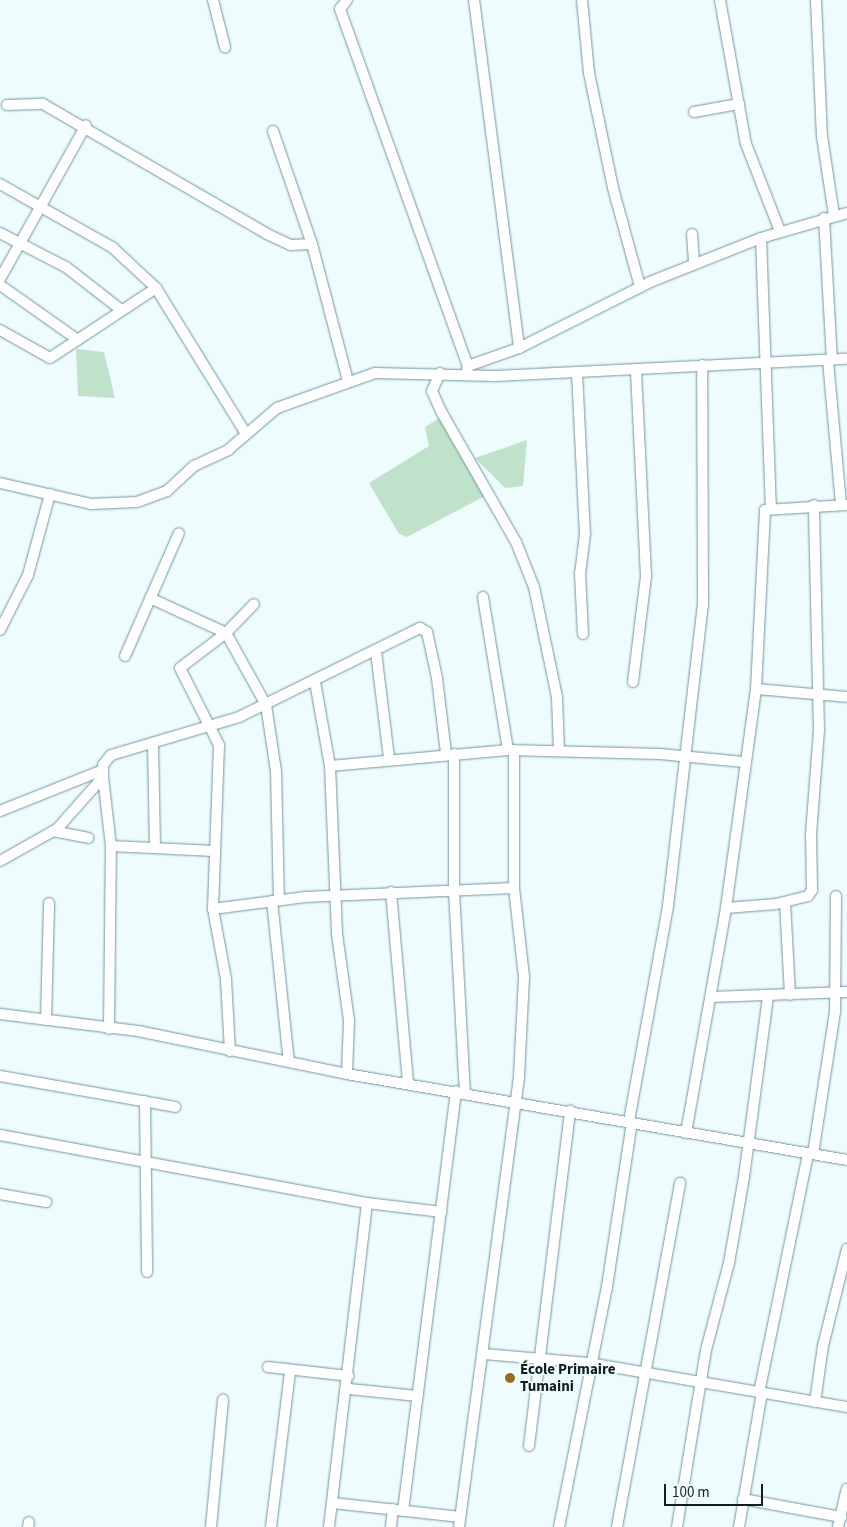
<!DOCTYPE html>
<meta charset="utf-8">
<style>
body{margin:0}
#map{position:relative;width:847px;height:1527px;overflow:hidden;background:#eefcfe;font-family:"Source Sans 3",sans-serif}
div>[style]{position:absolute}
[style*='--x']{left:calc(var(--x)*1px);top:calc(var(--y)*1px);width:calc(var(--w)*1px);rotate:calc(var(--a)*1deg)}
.green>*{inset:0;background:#c0e2ca}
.roads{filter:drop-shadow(0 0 1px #74969a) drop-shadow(0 0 1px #74969a)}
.minor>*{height:10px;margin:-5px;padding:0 5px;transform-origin:5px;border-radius:5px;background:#fff}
.dots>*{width:14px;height:14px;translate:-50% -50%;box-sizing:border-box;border:2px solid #eefcfe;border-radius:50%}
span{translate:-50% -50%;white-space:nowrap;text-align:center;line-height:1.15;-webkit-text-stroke:4px #eefcfe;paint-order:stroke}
.poi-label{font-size:15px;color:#111f21;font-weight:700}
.left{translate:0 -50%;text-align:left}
.scale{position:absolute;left:664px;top:1484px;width:99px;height:22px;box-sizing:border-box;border:2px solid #111f21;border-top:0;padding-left:6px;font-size:15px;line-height:18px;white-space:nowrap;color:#111f21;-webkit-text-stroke:4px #eefcfe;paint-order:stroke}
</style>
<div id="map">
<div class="green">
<i style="clip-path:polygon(76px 349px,104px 352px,115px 398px,78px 396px)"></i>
<i style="clip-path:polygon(441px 417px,487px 495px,407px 537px,399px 534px,369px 483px,429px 446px,425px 427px)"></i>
<i style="clip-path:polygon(527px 440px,523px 486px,505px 488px,475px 458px)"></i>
</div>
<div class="roads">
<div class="minor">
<i style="--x:213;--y:0;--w:49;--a:75.7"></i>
<i style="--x:347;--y:0;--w:11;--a:128"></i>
<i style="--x:340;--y:9;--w:379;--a:70.3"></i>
<i style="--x:474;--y:0;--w:351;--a:82.6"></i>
<i style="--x:582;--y:0;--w:73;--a:84.5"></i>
<i style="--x:589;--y:73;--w:117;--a:78.2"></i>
<i style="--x:613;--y:188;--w:103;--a:74.7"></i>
<i style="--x:720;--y:0;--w:146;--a:79.8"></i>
<i style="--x:746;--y:144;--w:93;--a:68.7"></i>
<i style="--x:816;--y:0;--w:136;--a:87.5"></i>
<i style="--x:822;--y:136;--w:80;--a:81.4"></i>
<i style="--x:7;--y:105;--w:36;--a:-2"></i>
<i style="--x:43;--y:104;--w:259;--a:30.1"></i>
<i style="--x:267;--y:234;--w:26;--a:25"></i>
<i style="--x:291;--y:245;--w:21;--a:-3"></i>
<i style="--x:312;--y:244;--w:142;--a:75.3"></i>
<i style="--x:694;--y:112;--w:46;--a:-10.1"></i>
<i style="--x:273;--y:131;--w:120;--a:71"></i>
<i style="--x:0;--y:184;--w:129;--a:29.4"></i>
<i style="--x:112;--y:247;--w:60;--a:43"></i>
<i style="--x:156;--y:288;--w:172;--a:58.3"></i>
<i style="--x:824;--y:218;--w:142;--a:86.8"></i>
<i style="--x:0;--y:233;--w:74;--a:27.3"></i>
<i style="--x:66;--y:267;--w:68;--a:37.9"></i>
<i style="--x:692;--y:234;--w:29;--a:86"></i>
<i style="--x:761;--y:238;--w:269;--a:87.9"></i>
<i style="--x:0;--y:279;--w:176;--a:-60.8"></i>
<i style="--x:0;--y:285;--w:95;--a:35.2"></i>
<i style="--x:0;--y:330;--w:57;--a:29.2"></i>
<i style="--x:50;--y:358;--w:127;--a:-33.4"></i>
<i style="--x:828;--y:361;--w:144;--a:84.8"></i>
<i style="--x:577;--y:372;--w:162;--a:87.2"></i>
<i style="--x:585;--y:534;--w:39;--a:97"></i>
<i style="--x:580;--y:573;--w:61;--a:87.2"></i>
<i style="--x:440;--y:373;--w:20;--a:114"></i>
<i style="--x:432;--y:391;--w:24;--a:66"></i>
<i style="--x:442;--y:413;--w:149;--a:60.2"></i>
<i style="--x:516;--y:542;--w:48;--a:68.2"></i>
<i style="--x:534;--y:587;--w:112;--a:78.2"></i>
<i style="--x:557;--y:697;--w:54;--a:87.9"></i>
<i style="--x:466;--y:375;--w:9;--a:-77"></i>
<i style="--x:468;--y:366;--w:54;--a:-19.4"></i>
<i style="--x:519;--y:348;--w:147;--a:-26.7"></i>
<i style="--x:650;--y:282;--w:119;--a:-21.6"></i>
<i style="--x:761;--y:238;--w:90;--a:-16.2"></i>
<i style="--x:0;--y:483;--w:93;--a:13"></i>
<i style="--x:91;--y:504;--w:46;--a:-2.5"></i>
<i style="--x:137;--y:502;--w:32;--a:-20"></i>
<i style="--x:167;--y:491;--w:37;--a:-43"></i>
<i style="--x:194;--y:466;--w:38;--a:-25"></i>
<i style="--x:228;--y:450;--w:65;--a:-40.6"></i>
<i style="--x:277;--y:408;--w:104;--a:-19.7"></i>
<i style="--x:375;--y:373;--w:120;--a:1.4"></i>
<i style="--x:495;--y:376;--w:352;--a:-2.8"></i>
<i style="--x:483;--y:597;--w:155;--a:80.7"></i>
<i style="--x:150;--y:598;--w:84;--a:24.7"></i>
<i style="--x:226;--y:633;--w:82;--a:60.9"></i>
<i style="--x:266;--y:705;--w:67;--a:81.4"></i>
<i style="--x:276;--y:771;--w:129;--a:88.7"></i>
<i style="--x:0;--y:630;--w:62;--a:-63"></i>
<i style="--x:28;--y:575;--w:84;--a:-74.8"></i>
<i style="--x:376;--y:652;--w:107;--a:83"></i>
<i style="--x:125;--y:656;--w:134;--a:-66.3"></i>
<i style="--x:315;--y:682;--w:85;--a:79.9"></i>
<i style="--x:330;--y:766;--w:168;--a:87.6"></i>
<i style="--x:337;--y:934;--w:88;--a:82.1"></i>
<i style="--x:349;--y:1021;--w:53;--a:92.2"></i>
<i style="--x:633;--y:682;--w:107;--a:-83"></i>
<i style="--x:646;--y:576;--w:207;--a:-92.8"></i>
<i style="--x:756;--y:689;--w:179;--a:-87.1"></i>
<i style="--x:765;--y:510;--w:82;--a:-3.5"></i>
<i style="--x:153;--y:743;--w:105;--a:88.9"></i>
<i style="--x:454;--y:754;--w:137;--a:90"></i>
<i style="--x:454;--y:891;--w:202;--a:86.9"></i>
<i style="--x:330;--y:766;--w:179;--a:-5.1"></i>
<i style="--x:508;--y:750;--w:152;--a:1.5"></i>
<i style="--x:660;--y:754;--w:84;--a:5.4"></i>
<i style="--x:0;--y:811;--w:111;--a:-21.7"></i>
<i style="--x:53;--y:831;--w:36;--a:11"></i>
<i style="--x:111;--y:846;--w:103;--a:2.8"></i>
<i style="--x:0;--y:861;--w:65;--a:-29.3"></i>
<i style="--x:57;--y:829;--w:69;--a:-48.5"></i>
<i style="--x:391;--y:892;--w:193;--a:84.9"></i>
<i style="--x:272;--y:901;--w:162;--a:84"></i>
<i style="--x:785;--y:902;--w:93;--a:86.9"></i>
<i style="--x:726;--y:908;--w:50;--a:-4.6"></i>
<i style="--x:776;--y:904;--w:33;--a:-14"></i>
<i style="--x:808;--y:896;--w:7;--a:-56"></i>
<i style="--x:812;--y:890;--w:56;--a:-91"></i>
<i style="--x:811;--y:834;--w:103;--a:-85.6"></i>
<i style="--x:819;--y:731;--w:226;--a:-91.3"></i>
<i style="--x:213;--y:909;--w:93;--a:-7.4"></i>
<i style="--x:305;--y:897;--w:209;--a:-2.5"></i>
<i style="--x:711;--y:997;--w:136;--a:-2.1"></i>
<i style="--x:0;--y:1014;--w:139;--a:7"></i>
<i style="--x:138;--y:1031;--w:213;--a:11.6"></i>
<i style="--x:347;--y:1074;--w:507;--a:9.76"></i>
<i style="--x:46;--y:1020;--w:117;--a:-88.5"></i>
<i style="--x:109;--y:1029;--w:183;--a:-89.4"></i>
<i style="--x:111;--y:846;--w:69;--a:-96.6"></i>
<i style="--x:103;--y:777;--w:12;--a:-90"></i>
<i style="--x:103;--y:765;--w:13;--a:-51"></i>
<i style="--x:111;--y:755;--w:134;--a:-16.5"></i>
<i style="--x:239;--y:717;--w:202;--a:-26.2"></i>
<i style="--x:420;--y:628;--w:8;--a:30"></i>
<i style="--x:427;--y:632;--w:47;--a:77.7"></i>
<i style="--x:437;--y:678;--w:77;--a:83.2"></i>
<i style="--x:230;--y:1051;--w:72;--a:-93.2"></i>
<i style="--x:226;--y:979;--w:71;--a:-100.5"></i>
<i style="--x:213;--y:909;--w:164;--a:-87.9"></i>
<i style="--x:219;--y:745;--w:86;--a:-116.9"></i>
<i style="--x:180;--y:668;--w:58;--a:-37.3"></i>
<i style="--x:226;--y:633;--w:40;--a:-46"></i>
<i style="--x:0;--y:1076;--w:178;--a:10"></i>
<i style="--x:145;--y:1101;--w:171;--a:89.3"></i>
<i style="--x:629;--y:1121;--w:219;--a:-79.7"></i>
<i style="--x:668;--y:906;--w:303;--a:-83.4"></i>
<i style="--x:703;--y:605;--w:240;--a:-90.2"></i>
<i style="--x:686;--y:1133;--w:229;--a:-79.9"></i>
<i style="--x:726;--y:908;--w:221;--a:-82.2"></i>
<i style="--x:756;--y:689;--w:91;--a:5"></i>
<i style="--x:0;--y:1135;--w:373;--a:10.5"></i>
<i style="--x:367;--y:1203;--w:75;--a:6.9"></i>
<i style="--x:813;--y:1154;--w:144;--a:-81.2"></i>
<i style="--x:835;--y:1012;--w:116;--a:-89.5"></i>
<i style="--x:0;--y:1194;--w:47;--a:9.9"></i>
<i style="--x:484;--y:1354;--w:105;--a:4.9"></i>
<i style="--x:589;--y:1363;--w:262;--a:9.7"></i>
<i style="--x:268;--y:1367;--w:81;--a:6.3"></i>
<i style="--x:349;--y:1389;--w:69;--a:5.8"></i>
<i style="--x:759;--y:1393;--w:244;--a:-78.4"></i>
<i style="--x:815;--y:1402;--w:57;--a:-81.9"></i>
<i style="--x:823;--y:1346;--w:100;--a:-76.1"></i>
<i style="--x:529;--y:1446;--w:338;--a:-83"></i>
<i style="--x:743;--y:1499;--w:100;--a:10.4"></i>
<i style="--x:333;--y:1503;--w:128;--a:6.3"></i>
<i style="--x:403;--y:1511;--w:423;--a:-82.8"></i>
<i style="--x:28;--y:1527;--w:5;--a:-79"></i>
<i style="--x:211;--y:1527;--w:128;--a:-84.6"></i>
<i style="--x:271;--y:1527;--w:156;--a:-83"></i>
<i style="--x:329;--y:1527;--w:326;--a:-83.3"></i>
<i style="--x:391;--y:1527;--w:18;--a:-84"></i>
<i style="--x:459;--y:1527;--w:455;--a:-82.4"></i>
<i style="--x:519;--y:1076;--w:99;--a:-87.1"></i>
<i style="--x:524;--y:977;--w:90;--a:-96.4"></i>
<i style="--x:514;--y:888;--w:138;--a:-90"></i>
<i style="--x:559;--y:1527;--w:245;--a:-78.7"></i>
<i style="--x:607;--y:1287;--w:167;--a:-81.4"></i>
<i style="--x:617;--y:1527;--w:350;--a:-79.6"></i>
<i style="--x:677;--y:1527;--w:179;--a:-80.7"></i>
<i style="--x:706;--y:1350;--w:90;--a:-75.2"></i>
<i style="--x:729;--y:1263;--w:87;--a:-80.1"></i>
<i style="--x:744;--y:1177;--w:183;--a:-82.4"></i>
<i style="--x:739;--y:1527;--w:136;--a:-80.3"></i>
<i style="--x:838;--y:1527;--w:39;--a:-77"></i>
</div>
</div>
<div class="dots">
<i style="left:510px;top:1378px;background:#986b1a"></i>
</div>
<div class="poi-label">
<span class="left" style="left:520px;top:1378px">École Primaire<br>Tumaini</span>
</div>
<div class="scale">100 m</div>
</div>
